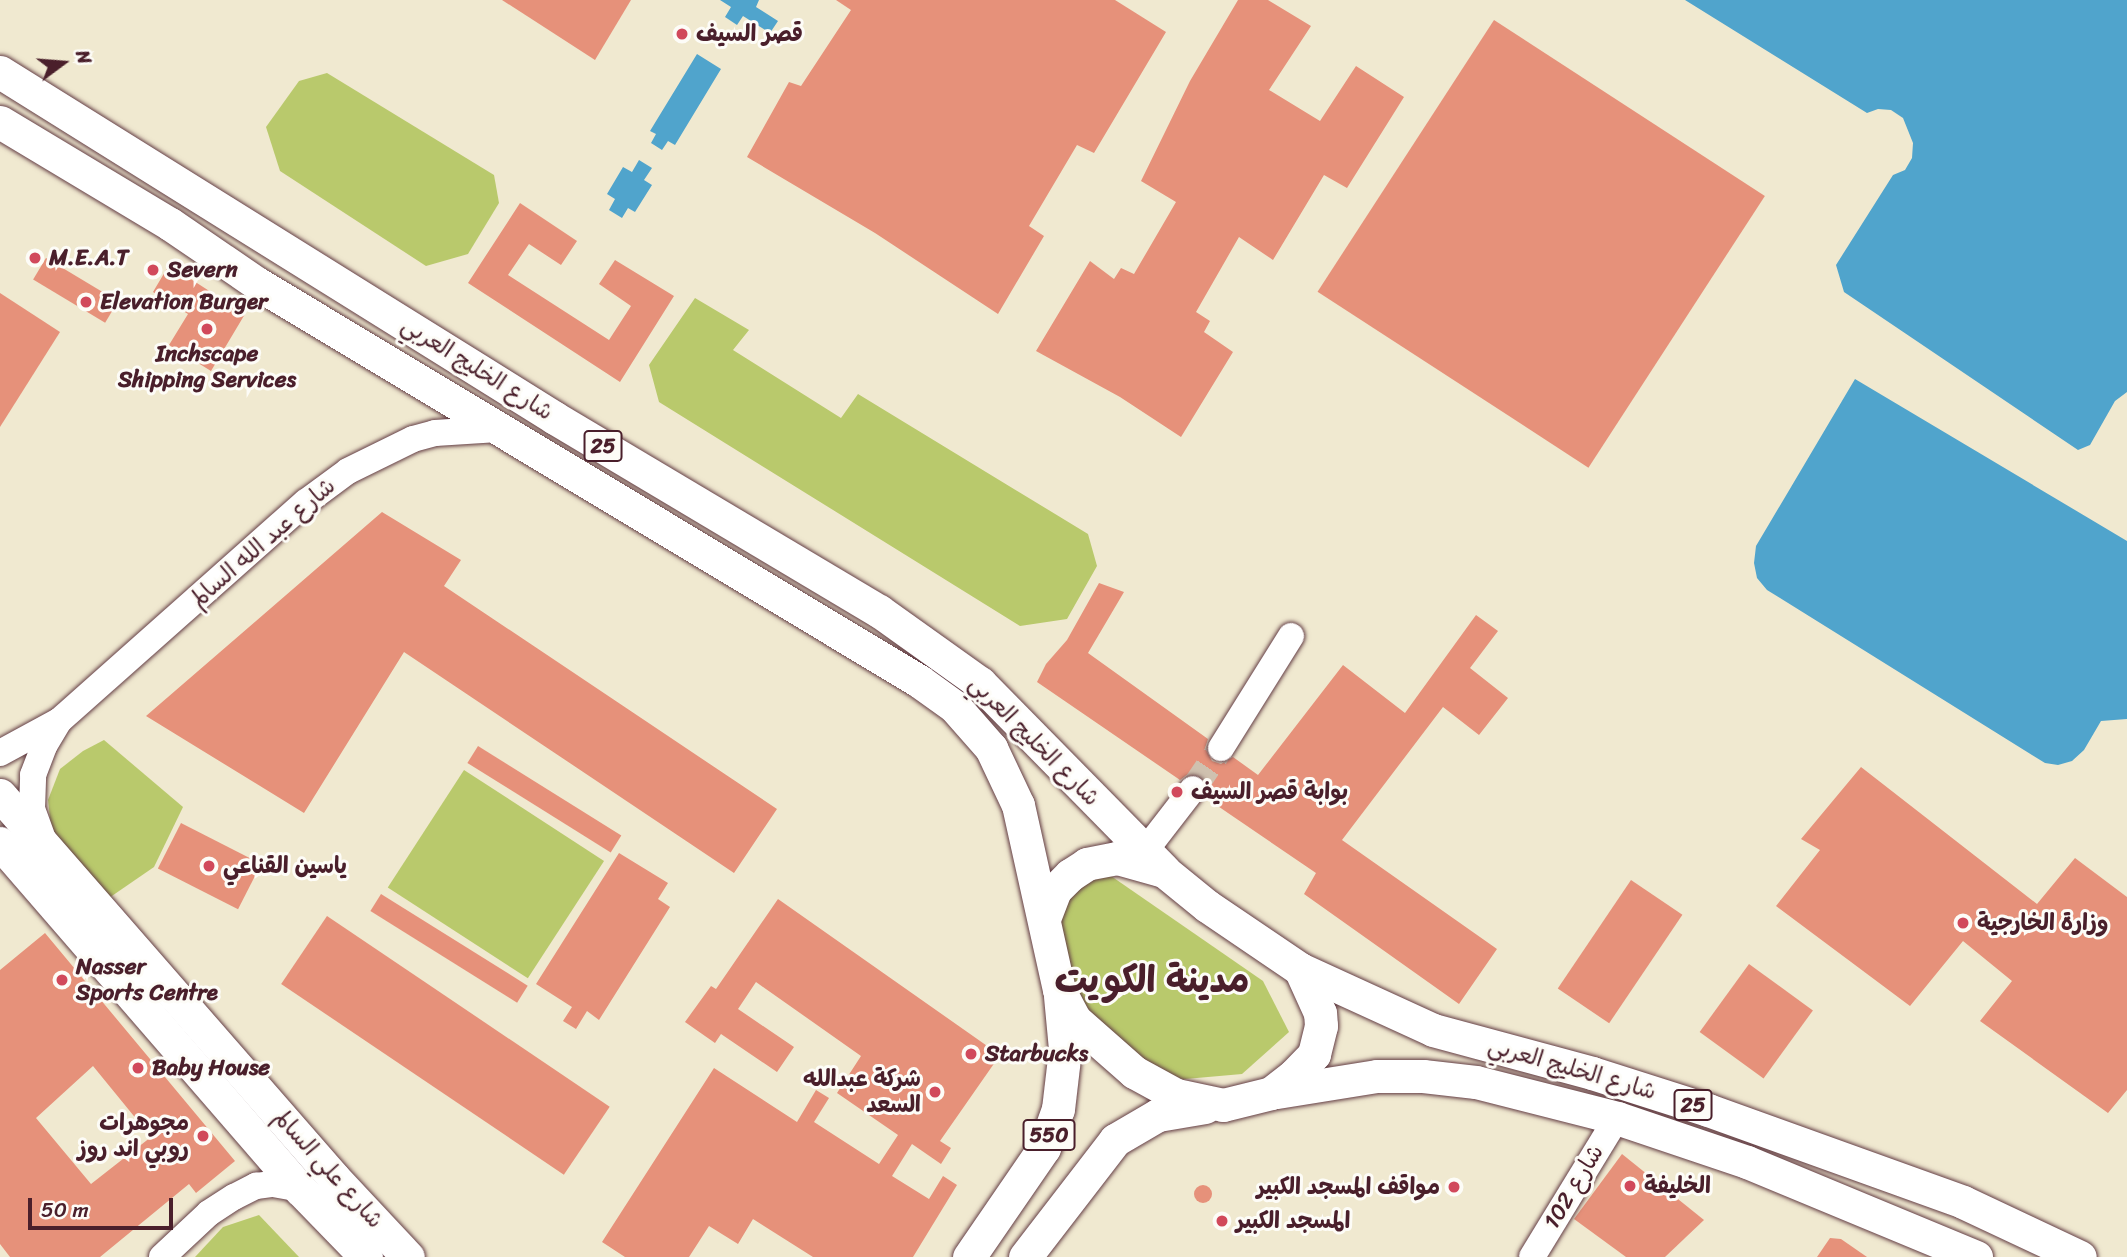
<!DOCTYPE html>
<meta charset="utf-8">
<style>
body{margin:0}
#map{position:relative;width:2127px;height:1257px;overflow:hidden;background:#f0e9d0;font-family:Sriracha,"Playpen Sans Arabic",sans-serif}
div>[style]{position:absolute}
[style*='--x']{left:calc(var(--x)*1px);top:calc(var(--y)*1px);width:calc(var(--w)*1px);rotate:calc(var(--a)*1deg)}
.green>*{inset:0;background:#b9c96c;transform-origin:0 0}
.water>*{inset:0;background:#50a4cc}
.building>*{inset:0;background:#e6917a;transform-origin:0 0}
.round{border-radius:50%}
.minor-tunnel>*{height:26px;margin-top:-13px;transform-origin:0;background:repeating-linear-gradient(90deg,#cfc1af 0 26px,transparent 0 39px)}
.roads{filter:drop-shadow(0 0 2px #633d44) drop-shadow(0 0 2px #633d44)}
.minor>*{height:26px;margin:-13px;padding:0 13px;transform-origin:13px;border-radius:13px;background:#fff}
.major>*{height:33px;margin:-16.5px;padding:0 16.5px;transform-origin:16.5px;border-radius:16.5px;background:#fff}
.dots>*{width:19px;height:19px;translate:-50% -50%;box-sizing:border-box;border:4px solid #fdfcf7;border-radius:50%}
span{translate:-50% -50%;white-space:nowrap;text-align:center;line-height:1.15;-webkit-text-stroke:6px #fdfcf7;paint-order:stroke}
.shield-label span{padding:2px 5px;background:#fdfcf7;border:2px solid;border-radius:5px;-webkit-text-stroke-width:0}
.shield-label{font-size:21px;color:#4a1f2b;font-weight:700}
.poi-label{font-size:23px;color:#4a1f2b;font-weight:700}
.left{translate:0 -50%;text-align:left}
.right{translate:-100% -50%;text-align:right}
.street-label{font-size:23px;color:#4a1f2b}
.town-label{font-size:37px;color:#4a1f2b;font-weight:700}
.north{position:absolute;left:28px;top:28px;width:70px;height:70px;-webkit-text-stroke:5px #fdfcf7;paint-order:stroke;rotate:74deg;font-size:19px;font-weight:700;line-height:28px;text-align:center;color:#4a1f2b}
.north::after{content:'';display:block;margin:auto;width:24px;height:32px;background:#4a1f2b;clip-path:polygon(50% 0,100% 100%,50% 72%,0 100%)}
.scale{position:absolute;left:28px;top:1198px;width:145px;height:32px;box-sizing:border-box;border:4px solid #4a1f2b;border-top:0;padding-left:9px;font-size:21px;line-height:24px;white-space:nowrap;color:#4a1f2b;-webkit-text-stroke:5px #fdfcf7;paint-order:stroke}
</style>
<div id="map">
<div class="green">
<i style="clip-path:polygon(327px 73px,494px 175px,499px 203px,468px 254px,426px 266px,280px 171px,266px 127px,299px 81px)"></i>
<i style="clip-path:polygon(695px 298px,749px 330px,733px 350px,841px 418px,858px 394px,1088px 534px,1097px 566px,1067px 619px,1020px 626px,659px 402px,649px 365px)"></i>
<i style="clip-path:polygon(104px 740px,183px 807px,154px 867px,106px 900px,71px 859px,51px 827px,48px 800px,60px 769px,83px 751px)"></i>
<i style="left:464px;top:770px;width:167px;height:140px;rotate:33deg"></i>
<i style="clip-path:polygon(1098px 867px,1263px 981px,1289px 1032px,1242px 1074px,1174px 1080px,1116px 1040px,1062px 990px,1046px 920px)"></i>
<i style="clip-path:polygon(259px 1215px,299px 1257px,195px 1257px,223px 1227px)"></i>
</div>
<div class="water">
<i style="clip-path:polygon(720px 0,759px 0,756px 7px,778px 21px,770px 33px,743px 16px,737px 25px,725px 17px,731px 7px)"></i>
<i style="clip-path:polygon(1685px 0,2127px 0,2127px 392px,2115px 401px,2090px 445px,2078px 450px,1844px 292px,1836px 265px,1893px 175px,1905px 170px,1912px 158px,1913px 143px,1903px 118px,1891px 110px,1878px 109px,1867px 113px)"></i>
<i style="clip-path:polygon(697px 54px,721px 69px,675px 145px,668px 141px,662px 150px,651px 143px,656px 134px,650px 131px)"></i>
<i style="clip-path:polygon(639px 160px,652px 168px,644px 180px,652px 185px,635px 212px,628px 208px,622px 218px,609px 210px,615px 199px,607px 194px,623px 167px,632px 172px)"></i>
<i style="clip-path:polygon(1855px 379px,2127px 541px,2127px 719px,2101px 721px,2084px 750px,2072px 761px,2058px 765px,2045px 763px,1767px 590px,1757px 578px,1754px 563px,1756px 546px)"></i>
</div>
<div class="building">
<i style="clip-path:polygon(502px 0,631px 0,595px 60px)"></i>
<i style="clip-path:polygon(836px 0,1115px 0,1166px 32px,1094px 153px,1077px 145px,1029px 226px,1044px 236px,998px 314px,875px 233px,747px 157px,789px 82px,801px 86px,851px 10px)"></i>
<i style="clip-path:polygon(1238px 0,1268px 0,1311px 26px,1269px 90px,1320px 121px,1356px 66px,1404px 97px,1347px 188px,1324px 175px,1273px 260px,1239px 237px,1196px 312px,1210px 321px,1204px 332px,1233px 352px,1181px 437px,1120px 397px,1036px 351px,1090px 261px,1114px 279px,1121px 268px,1134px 274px,1176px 202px,1141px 181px,1190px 81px)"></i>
<i style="left:1494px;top:20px;width:323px;height:324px;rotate:33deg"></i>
<i style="clip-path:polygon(520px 203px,577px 241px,561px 265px,529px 244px,508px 275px,609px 340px,631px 306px,599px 284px,615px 260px,674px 296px,620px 382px,468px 283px)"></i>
<i style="left:46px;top:258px;width:84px;height:25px;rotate:31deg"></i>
<i style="clip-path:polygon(169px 265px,245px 314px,211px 371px,169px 345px,188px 314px,153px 292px)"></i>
<i style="clip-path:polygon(0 293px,60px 332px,0 427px)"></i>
<i style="clip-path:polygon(382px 512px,461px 560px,444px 586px,777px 809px,734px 873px,404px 652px,304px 813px,146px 716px)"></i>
<i style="clip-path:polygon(1099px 583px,1124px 592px,1088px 653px,1208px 739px,1205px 748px,1212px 761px,1221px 764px,1233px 757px,1258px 775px,1343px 665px,1405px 713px,1476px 615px,1498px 631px,1470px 668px,1508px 698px,1479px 735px,1443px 707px,1342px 840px,1497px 949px,1459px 1004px,1304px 894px,1316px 873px,1206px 798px,1208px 784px,1202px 776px,1188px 774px,1180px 780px,1037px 682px,1046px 664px,1067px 640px)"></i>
<i style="left:478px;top:746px;width:169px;height:20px;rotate:32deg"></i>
<i style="clip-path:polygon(1861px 767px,2037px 904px,2075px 858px,2127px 897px,2127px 1090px,2108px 1113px,1980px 1021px,2012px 981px,1963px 941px,1910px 1006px,1776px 906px,1820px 850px,1801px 839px)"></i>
<i style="left:181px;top:823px;width:90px;height:51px;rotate:27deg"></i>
<i style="clip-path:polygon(619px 853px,668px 883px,658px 899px,670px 907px,599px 1020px,587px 1011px,576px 1029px,563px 1021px,572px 1007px,536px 984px)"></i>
<i style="left:1631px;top:880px;width:62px;height:131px;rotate:34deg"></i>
<i style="left:381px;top:894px;width:173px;height:20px;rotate:32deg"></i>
<i style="clip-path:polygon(778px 899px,1000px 1055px,940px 1141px,951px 1148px,941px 1164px,912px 1144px,892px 1176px,929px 1199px,943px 1176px,957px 1185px,913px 1257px,813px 1257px,753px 1219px,738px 1244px,709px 1226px,689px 1257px,625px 1257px,602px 1242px,714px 1068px,797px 1122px,816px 1090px,829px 1098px,814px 1122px,879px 1164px,898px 1135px,837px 1093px,861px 1056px,756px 982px,738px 1009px,794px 1047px,777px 1072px,721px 1034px,715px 1043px,685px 1022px,711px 986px,716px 989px)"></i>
<i style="left:327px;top:916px;width:341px;height:82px;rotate:34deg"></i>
<i style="clip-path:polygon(evenodd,45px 933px,235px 1161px,196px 1193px,189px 1184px,100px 1257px,10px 1257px,0 1244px,0 970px,45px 933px,93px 1066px,151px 1137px,91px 1184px,36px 1118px,93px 1066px)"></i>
<i style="left:1749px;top:964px;width:79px;height:84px;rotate:36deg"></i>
<i style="clip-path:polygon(1622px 1154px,1704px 1220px,1665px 1257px,1626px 1257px,1574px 1219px)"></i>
<i class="round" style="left:1194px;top:1185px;width:18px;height:18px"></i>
<i style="clip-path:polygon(1830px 1238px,1841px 1239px,1867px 1257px,1817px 1257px)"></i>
</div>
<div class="minor-tunnel">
<i style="--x:1193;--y:789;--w:50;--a:-55.7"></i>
</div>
<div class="roads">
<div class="minor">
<i style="--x:1221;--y:748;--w:132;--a:-58"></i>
<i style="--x:0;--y:753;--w:67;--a:-28.5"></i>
<i style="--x:59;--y:721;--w:330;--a:-41.6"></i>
<i style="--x:306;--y:502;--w:52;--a:-36.4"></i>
<i style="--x:348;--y:471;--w:72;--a:-26.2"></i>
<i style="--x:413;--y:439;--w:23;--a:-15"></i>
<i style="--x:435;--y:433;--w:63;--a:-3.6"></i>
<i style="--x:43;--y:839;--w:32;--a:-110"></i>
<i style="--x:32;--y:809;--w:34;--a:-88"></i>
<i style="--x:33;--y:775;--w:31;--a:-69"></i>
<i style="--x:44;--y:746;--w:29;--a:-59"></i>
<i style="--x:1145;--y:851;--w:78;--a:-52.3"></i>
<i style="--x:162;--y:1257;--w:64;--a:-43.1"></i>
<i style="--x:209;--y:1213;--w:30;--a:-33"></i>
<i style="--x:234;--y:1197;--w:25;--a:-27"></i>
<i style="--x:256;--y:1186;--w:17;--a:-7"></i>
<i style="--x:273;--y:1184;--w:27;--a:10"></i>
<i style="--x:1532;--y:1257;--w:163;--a:-58.6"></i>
</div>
<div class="major">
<i style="--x:0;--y:72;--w:654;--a:31.94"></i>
<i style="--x:555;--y:418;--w:377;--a:30.8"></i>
<i style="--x:879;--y:611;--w:124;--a:35.5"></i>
<i style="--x:980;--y:683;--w:261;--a:45.5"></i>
<i style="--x:0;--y:122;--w:198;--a:31"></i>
<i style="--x:170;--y:224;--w:107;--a:34.3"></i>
<i style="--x:258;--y:284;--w:771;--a:30.99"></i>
<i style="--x:919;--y:681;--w:44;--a:35.8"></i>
<i style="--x:955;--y:707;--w:55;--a:48.7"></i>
<i style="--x:991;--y:748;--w:63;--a:64.7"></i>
<i style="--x:1018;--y:805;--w:189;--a:77.5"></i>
<i style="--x:1059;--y:990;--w:34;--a:62"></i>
<i style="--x:1075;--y:1020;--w:79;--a:41.4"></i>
<i style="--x:1134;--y:1072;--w:48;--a:28.7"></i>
<i style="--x:1176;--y:1095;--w:48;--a:12"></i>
<i style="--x:1223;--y:1105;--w:49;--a:-14"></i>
<i style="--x:1271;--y:1093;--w:29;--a:-38"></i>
<i style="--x:1294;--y:1075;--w:29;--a:-46"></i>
<i style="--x:1314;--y:1054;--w:29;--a:-76"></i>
<i style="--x:1321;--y:1026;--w:13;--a:-94"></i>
<i style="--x:1320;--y:1013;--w:48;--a:-114.4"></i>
<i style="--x:1300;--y:969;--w:112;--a:-145.9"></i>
<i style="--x:1207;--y:906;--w:55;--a:-140.9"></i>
<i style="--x:1164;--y:871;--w:49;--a:-164.5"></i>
<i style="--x:1117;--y:858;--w:31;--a:169"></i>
<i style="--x:1087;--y:864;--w:20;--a:147"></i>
<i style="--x:1070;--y:875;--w:21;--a:135"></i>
<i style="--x:1055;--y:890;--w:30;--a:111"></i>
<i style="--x:0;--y:795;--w:508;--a:48.91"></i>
<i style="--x:334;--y:1178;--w:108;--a:46.9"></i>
<i style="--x:0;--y:843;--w:458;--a:49.1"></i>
<i style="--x:300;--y:1189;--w:95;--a:45.9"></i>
<i style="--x:1300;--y:969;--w:146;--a:24.6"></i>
<i style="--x:1433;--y:1030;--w:165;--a:15.1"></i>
<i style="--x:1592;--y:1073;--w:122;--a:17.7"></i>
<i style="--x:1708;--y:1110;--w:271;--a:19.8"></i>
<i style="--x:1963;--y:1202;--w:129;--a:25.2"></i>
<i style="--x:1277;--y:1092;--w:101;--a:-9.1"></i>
<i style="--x:1377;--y:1076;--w:46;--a:0"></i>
<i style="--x:1423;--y:1076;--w:53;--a:6.5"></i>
<i style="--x:1476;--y:1082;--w:146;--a:14.3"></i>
<i style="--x:1617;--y:1118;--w:137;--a:18.7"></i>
<i style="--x:1747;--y:1162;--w:248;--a:22.5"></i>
<i style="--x:969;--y:1257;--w:132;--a:-55.5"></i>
<i style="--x:1044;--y:1148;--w:41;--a:-70.3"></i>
<i style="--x:1058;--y:1109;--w:60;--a:-83.3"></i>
<i style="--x:1065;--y:1049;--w:53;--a:-95.4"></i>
<i style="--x:1025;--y:1257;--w:148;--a:-52.4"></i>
<i style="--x:1115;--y:1140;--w:50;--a:-30.2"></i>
<i style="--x:1158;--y:1115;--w:48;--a:-9.7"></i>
</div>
</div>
<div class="dots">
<i style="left:682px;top:34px;background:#d1495b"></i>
<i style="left:35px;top:258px;background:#d1495b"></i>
<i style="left:153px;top:270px;background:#d1495b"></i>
<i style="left:86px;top:302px;background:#d1495b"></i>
<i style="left:207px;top:329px;background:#d1495b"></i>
<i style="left:1177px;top:792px;background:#d1495b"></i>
<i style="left:209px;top:866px;background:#d1495b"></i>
<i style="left:1963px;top:923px;background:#d1495b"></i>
<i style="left:62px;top:980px;background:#d1495b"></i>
<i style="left:971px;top:1054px;background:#d1495b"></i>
<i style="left:138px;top:1068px;background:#d1495b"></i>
<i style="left:935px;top:1092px;background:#d1495b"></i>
<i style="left:203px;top:1136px;background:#d1495b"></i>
<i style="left:1630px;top:1186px;background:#d1495b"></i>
<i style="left:1454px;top:1187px;background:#d1495b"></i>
<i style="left:1222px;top:1221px;background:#d1495b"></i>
</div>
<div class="shield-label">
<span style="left:603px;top:446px">25</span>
<span style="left:1693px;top:1105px">25</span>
<span style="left:1049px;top:1135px">550</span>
</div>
<div class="poi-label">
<span class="left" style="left:696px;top:34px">قصر السيف</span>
<span class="left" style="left:49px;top:258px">M.E.A.T</span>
<span class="left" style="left:167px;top:270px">Severn</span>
<span class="left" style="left:100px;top:302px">Elevation Burger</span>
<span style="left:207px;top:367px">Inchscape<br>Shipping Services</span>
<span class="left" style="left:1191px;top:792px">بوابة قصر السيف</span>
<span class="left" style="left:223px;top:866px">ياسين القناعي</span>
<span class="left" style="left:1977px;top:923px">وزارة الخارجية</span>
<span class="left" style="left:76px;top:980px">Nasser<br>Sports Centre</span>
<span class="left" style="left:985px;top:1054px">Starbucks</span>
<span class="left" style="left:152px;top:1068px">Baby House</span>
<span class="right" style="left:921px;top:1092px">شركة عبدالله<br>السعد</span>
<span class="right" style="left:189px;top:1136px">مجوهرات<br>روبي اند روز</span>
<span class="left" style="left:1644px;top:1186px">الخليفة</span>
<span class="right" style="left:1440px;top:1187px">مواقف المسجد الكبير</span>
<span class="left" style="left:1236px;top:1221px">المسجد الكبير</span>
</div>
<div class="street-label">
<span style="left:477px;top:369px;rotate:32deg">شارع الخليج العربي</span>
<span style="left:263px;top:543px;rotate:-41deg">شارع عبد الله السالم</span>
<span style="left:1034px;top:741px;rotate:45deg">شارع الخليج العربي</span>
<span style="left:1572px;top:1069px;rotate:16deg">شارع الخليج العربي</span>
<span style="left:328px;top:1169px;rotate:48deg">شارع علي السالم</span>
<span style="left:1574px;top:1187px;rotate:-59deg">شارع 102</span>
</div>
<div class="town-label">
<span style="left:1152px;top:980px">مدينة الكويت</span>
</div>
<div class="north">N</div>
<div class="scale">50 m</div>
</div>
